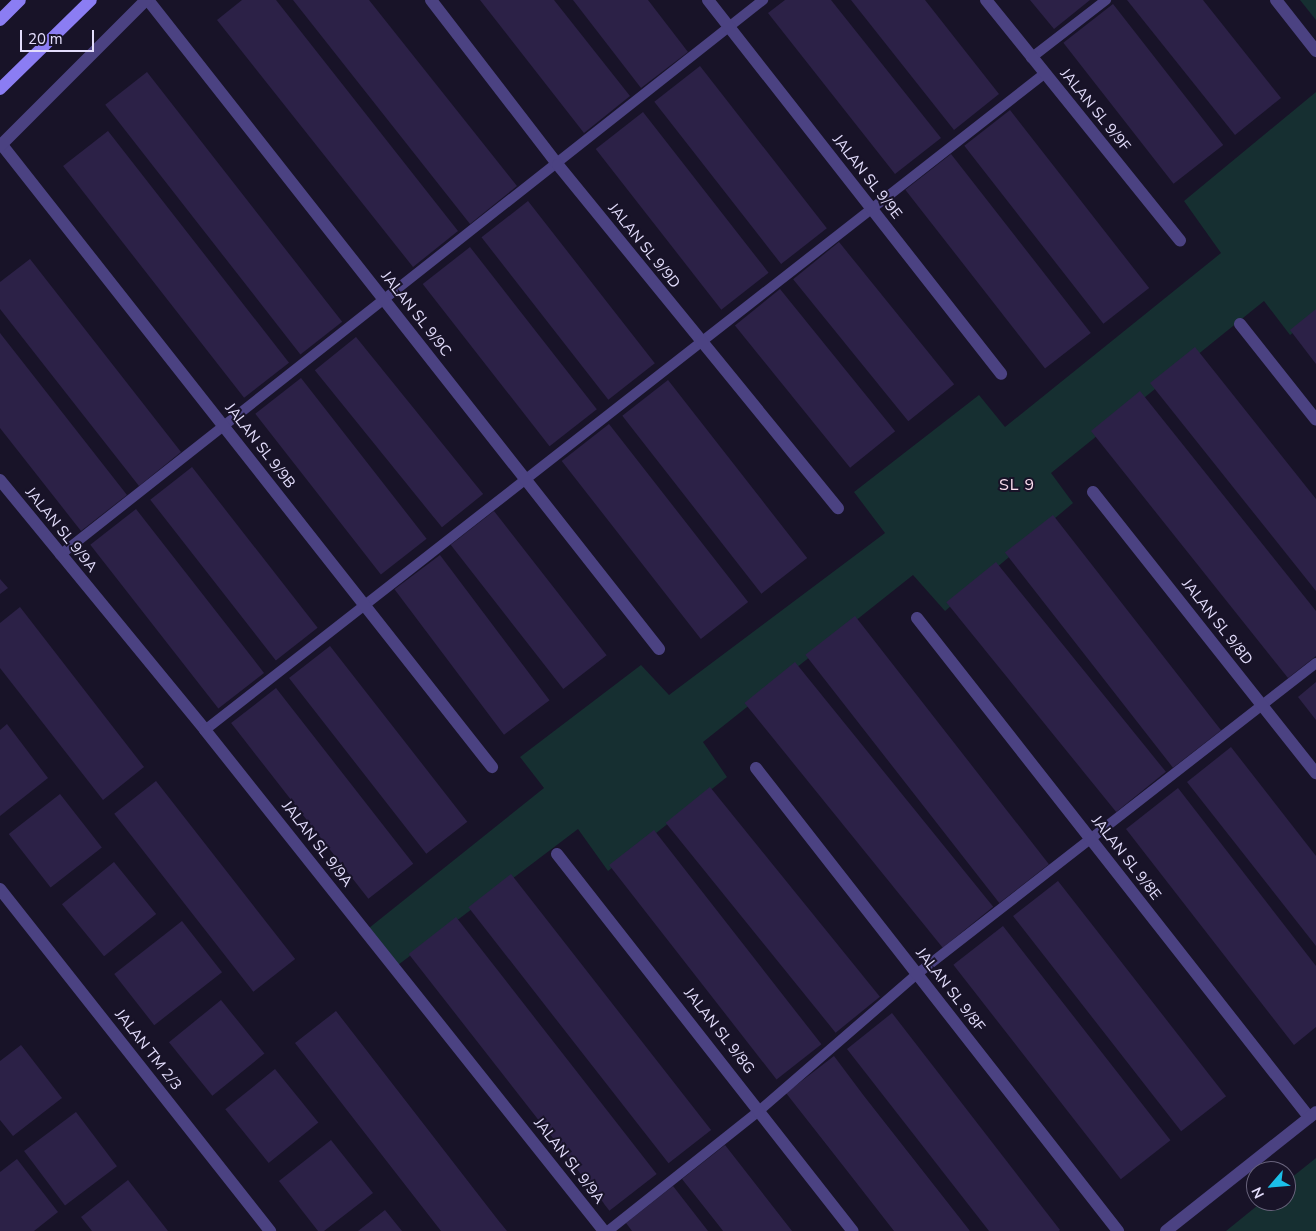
<!DOCTYPE html>
<style>
body{margin:0}
#map{position:relative;width:1316px;height:1231px;overflow:hidden;background:#181328;font-family:"Nunito Sans",sans-serif}
div>[style]{position:absolute}
[style*='--x']{left:calc(var(--x)*1px);top:calc(var(--y)*1px);width:calc(var(--w)*1px);rotate:calc(var(--a)*1deg)}
.green>*{inset:0;background:#162f31}
.building>*{inset:0;background:#2c2147;transform-origin:0 0}
.lane>*{height:10px;margin:-5px;padding:0 5px;transform-origin:5px;border-radius:5px;background:#4b4282}
.street>*{height:12px;margin:-6px;padding:0 6px;transform-origin:6px;border-radius:6px;background:#4b4282}
.secondary>*{height:12px;margin:-6px;padding:0 6px;transform-origin:6px;border-radius:6px;background:#8b7df3}
span{translate:-50% -50%;white-space:nowrap;text-align:center;line-height:1.15;-webkit-text-stroke:4px #181328;paint-order:stroke}
.street-label{font-size:15px;color:#e3ddfc}
.neighbourhood-label{font-size:16px;color:#fcdeee;letter-spacing:1px}
.north{position:absolute;left:1246px;top:1161px;width:50px;height:50px;box-sizing:border-box;background:#181328;border:1px solid #69647d;border-radius:50%;rotate:243deg;font-size:14px;font-weight:700;line-height:20px;text-align:center;color:#e3ddfc}
.north::after{content:'';display:block;margin:auto;width:18px;height:22px;background:#1bc0e9;clip-path:polygon(50% 0,100% 100%,50% 72%,0 100%)}
.scale{position:absolute;left:20px;top:30px;width:74px;height:22px;box-sizing:border-box;border:2px solid #e3ddfc;border-top:0;padding-left:6px;font-size:15px;line-height:18px;white-space:nowrap;color:#e3ddfc;-webkit-text-stroke:4px #181328;paint-order:stroke}
</style>
<div id="map">
<div class="green">
<i style="clip-path:polygon(1300px 0,1316px 0,1316px 20px)"></i>
<i style="clip-path:polygon(1316px 92px,1316px 316px,1290px 335px,1264px 301px,1051px 473px,1073px 503px,945px 611px,913px 575px,703px 742px,727px 777px,608px 871px,578px 829px,394px 968px,369px 928px,544px 788px,520px 757px,641px 665px,669px 695px,885px 533px,854px 492px,979px 395px,1005px 427px,1221px 253px,1184px 201px)"></i>
<i style="clip-path:polygon(1316px 1158px,1316px 1231px,1226px 1231px,1263px 1201px,1286px 1201px,1286px 1182px)"></i>
</div>
<div class="building">
<i style="clip-path:polygon(242px 0,276px 0,458px 231px,413px 267px,217px 20px)"></i>
<i style="clip-path:polygon(293px 0,369px 0,517px 186px,470px 224px)"></i>
<i style="clip-path:polygon(480px 0,554px 0,630px 96px,584px 133px)"></i>
<i style="clip-path:polygon(573px 0,648px 0,688px 52px,641px 88px)"></i>
<i style="clip-path:polygon(785px 0,831px 0,941px 138px,895px 174px,768px 13px)"></i>
<i style="clip-path:polygon(851px 0,925px 0,999px 94px,954px 130px)"></i>
<i style="clip-path:polygon(1030px 0,1090px 0,1054px 29px)"></i>
<i style="clip-path:polygon(1127px 0,1203px 0,1281px 98px,1235px 135px)"></i>
<i style="left:1113px;top:4px;width:179px;height:63px;rotate:52deg"></i>
<i style="left:700px;top:66px;width:206px;height:58px;rotate:52deg"></i>
<i style="left:147px;top:72px;width:317px;height:53px;rotate:52deg"></i>
<i style="left:1010px;top:110px;width:226px;height:58px;rotate:52deg"></i>
<i style="left:643px;top:112px;width:204px;height:60px;rotate:52deg"></i>
<i style="left:108px;top:131px;width:294px;height:57px;rotate:52deg"></i>
<i style="left:951px;top:154px;width:227px;height:58px;rotate:52deg"></i>
<i style="left:528px;top:201px;width:206px;height:59px;rotate:52deg"></i>
<i style="left:839px;top:242px;width:183px;height:59px;rotate:51deg"></i>
<i style="left:470px;top:247px;width:206px;height:60px;rotate:52deg"></i>
<i style="clip-path:polygon(30px 259px,181px 452px,139px 486px,0 309px,0 282px)"></i>
<i style="left:780px;top:289px;width:183px;height:58px;rotate:51deg"></i>
<i style="clip-path:polygon(1316px 309px,1316px 364px,1290px 330px)"></i>
<i style="clip-path:polygon(0 333px,127px 495px,81px 531px,0 428px)"></i>
<i style="left:356px;top:337px;width:202px;height:53px;rotate:51deg"></i>
<i style="clip-path:polygon(1195px 347px,1316px 499px,1316px 591px,1150px 383px)"></i>
<i style="left:301px;top:378px;width:204px;height:58px;rotate:52deg"></i>
<i style="left:668px;top:380px;width:226px;height:58px;rotate:52deg"></i>
<i style="clip-path:polygon(1140px 391px,1316px 611px,1316px 656px,1288px 678px,1091px 431px)"></i>
<i style="left:609px;top:424px;width:226px;height:60px;rotate:52deg"></i>
<i style="left:192px;top:467px;width:204px;height:53px;rotate:52deg"></i>
<i style="left:136px;top:509px;width:208px;height:58px;rotate:52deg"></i>
<i style="left:494px;top:511px;width:183px;height:55px;rotate:52deg"></i>
<i style="left:1053px;top:515px;width:273px;height:61px;rotate:52deg"></i>
<i style="left:440px;top:555px;width:182px;height:57px;rotate:53deg"></i>
<i style="left:996px;top:562px;width:270px;height:64px;rotate:51deg"></i>
<i style="clip-path:polygon(0 579px,8px 588px,0 594px)"></i>
<i style="clip-path:polygon(20px 607px,144px 767px,103px 800px,0 668px,0 623px)"></i>
<i style="left:855px;top:616px;width:315px;height:63px;rotate:52deg"></i>
<i style="left:330px;top:646px;width:223px;height:52px;rotate:52deg"></i>
<i style="left:795px;top:662px;width:315px;height:65px;rotate:51deg"></i>
<i style="clip-path:polygon(1316px 682px,1316px 720px,1298px 697px)"></i>
<i style="left:276px;top:688px;width:223px;height:57px;rotate:52deg"></i>
<i style="clip-path:polygon(7px 724px,48px 778px,0 816px,0 730px)"></i>
<i style="clip-path:polygon(1231px 747px,1316px 856px,1316px 946px,1187px 782px)"></i>
<i style="left:156px;top:781px;width:226px;height:53px;rotate:52deg"></i>
<i style="left:710px;top:787px;width:270px;height:57px;rotate:51deg"></i>
<i style="clip-path:polygon(1178px 788px,1316px 966px,1316px 1027px,1294px 1045px,1126px 829px)"></i>
<i style="left:60px;top:794px;width:68px;height:65px;rotate:52deg"></i>
<i style="left:654px;top:830px;width:272px;height:57px;rotate:52deg"></i>
<i style="left:114px;top:862px;width:67px;height:67px;rotate:51deg"></i>
<i style="left:511px;top:874px;width:325px;height:54px;rotate:52deg"></i>
<i style="left:1058px;top:881px;width:273px;height:57px;rotate:52deg"></i>
<i style="left:456px;top:917px;width:326px;height:60px;rotate:52deg"></i>
<i style="left:182px;top:921px;width:65px;height:86px;rotate:52deg"></i>
<i style="left:1003px;top:926px;width:272px;height:63px;rotate:52deg"></i>
<i style="left:221px;top:1000px;width:69px;height:67px;rotate:51deg"></i>
<i style="clip-path:polygon(336px 1011px,498px 1220px,507px 1231px,441px 1231px,357px 1123px,295px 1043px)"></i>
<i style="clip-path:polygon(892px 1013px,1060px 1230px,1059px 1231px,989px 1231px,847px 1049px)"></i>
<i style="clip-path:polygon(21px 1045px,62px 1098px,13px 1136px,0 1120px,0 1061px)"></i>
<i style="clip-path:polygon(834px 1056px,864px 1096px,970px 1231px,894px 1231px,848px 1172px,786px 1093px)"></i>
<i style="left:275px;top:1069px;width:69px;height:64px;rotate:51deg"></i>
<i style="left:76px;top:1112px;width:68px;height:65px;rotate:53deg"></i>
<i style="clip-path:polygon(331px 1140px,373px 1193px,324px 1231px,318px 1231px,279px 1181px)"></i>
<i style="clip-path:polygon(725px 1145px,750px 1177px,792px 1231px,723px 1231px,720px 1227px,682px 1179px)"></i>
<i style="clip-path:polygon(17px 1159px,58px 1212px,34px 1231px,0 1231px,0 1172px)"></i>
<i style="clip-path:polygon(128px 1180px,168px 1231px,92px 1231px,81px 1217px)"></i>
<i style="clip-path:polygon(673px 1186px,708px 1231px,632px 1231px,626px 1223px)"></i>
<i style="clip-path:polygon(385px 1210px,402px 1231px,358px 1231px)"></i>
</div>
<div class="lane">
<i style="--x:1031;--y:58;--w:95;--a:-37.7"></i>
<i style="--x:60;--y:555;--w:896;--a:-38.29"></i>
<i style="--x:205;--y:730;--w:1065;--a:-38.02"></i>
<i style="--x:608;--y:1231;--w:194;--a:-38.5"></i>
<i style="--x:760;--y:1110;--w:208;--a:-40.9"></i>
<i style="--x:917;--y:974;--w:506;--a:-37.93"></i>
</div>
<div class="street">
<i style="--x:148;--y:0;--w:826;--a:51.78"></i>
<i style="--x:431;--y:0;--w:208;--a:52.4"></i>
<i style="--x:558;--y:165;--w:443;--a:50.8"></i>
<i style="--x:708;--y:0;--w:475;--a:51.9"></i>
<i style="--x:986;--y:0;--w:309;--a:51.1"></i>
<i style="--x:1276;--y:0;--w:65;--a:51.9"></i>
<i style="--x:2;--y:145;--w:792;--a:51.77"></i>
<i style="--x:0;--y:146;--w:206;--a:-45"></i>
<i style="--x:1240;--y:324;--w:122;--a:51.6"></i>
<i style="--x:0;--y:480;--w:323;--a:50.6"></i>
<i style="--x:205;--y:730;--w:640;--a:51.47"></i>
<i style="--x:1093;--y:492;--w:359;--a:51.6"></i>
<i style="--x:917;--y:618;--w:635;--a:51.85"></i>
<i style="--x:756;--y:768;--w:588;--a:51.98"></i>
<i style="--x:557;--y:854;--w:479;--a:51.9"></i>
<i style="--x:0;--y:889;--w:436;--a:51.7"></i>
<i style="--x:1166;--y:1231;--w:191;--a:-38.4"></i>
</div>
<div class="secondary">
<i style="--x:0;--y:20;--w:28;--a:-45"></i>
<i style="--x:0;--y:89;--w:127;--a:-44.4"></i>
</div>
<div class="street-label">
<span style="left:1095px;top:110px;rotate:51deg">JALAN SL 9/9F</span>
<span style="left:867px;top:177px;rotate:52deg">JALAN SL 9/9E</span>
<span style="left:644px;top:246px;rotate:51deg">JALAN SL 9/9D</span>
<span style="left:416px;top:314px;rotate:52deg">JALAN SL 9/9C</span>
<span style="left:260px;top:446px;rotate:52deg">JALAN SL 9/9B</span>
<span style="left:61px;top:530px;rotate:51deg">JALAN SL 9/9A</span>
<span style="left:1217px;top:622px;rotate:52deg">JALAN SL 9/8D</span>
<span style="left:317px;top:844px;rotate:52deg">JALAN SL 9/9A</span>
<span style="left:1126px;top:858px;rotate:52deg">JALAN SL 9/8E</span>
<span style="left:950px;top:990px;rotate:52deg">JALAN SL 9/8F</span>
<span style="left:719px;top:1031px;rotate:52deg">JALAN SL 9/8G</span>
<span style="left:148px;top:1050px;rotate:52deg">JALAN TM 2/3</span>
<span style="left:569px;top:1161px;rotate:52deg">JALAN SL 9/9A</span>
</div>
<div class="neighbourhood-label">
<span style="left:1017px;top:485px">SL 9</span>
</div>
<div class="north">N</div>
<div class="scale">20 m</div>
</div>
